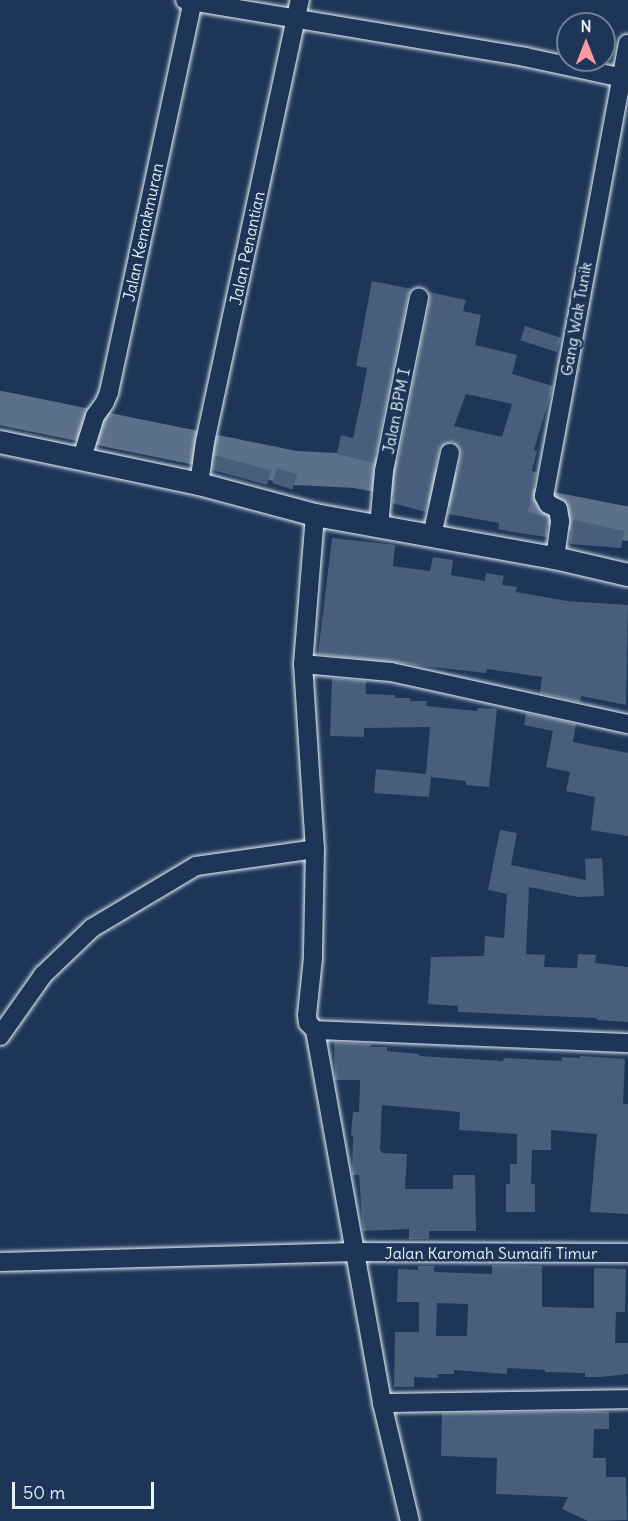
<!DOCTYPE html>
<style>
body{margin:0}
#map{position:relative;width:628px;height:1521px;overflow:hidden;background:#1d3557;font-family:Delius,sans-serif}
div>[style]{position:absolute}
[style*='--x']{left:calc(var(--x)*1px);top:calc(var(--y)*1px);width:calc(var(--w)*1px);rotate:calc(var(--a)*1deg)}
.river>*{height:34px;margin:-17px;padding:0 17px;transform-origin:17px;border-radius:17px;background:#5d7089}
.building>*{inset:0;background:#495e7a;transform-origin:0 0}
.roads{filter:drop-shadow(0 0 2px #e8f1f8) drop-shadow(0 0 2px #e8f1f8)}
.minor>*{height:18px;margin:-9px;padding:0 9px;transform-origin:9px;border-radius:9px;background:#1d3557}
.tertiary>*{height:22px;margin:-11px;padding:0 11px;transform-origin:11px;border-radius:11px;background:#1d3557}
span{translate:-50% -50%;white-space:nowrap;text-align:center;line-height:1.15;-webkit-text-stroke:5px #1d3557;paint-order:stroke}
.street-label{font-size:16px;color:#e8f1f8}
.north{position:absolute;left:556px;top:12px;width:60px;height:60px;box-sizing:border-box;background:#1d3557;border:2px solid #6e8097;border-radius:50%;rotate:0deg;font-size:16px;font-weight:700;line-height:24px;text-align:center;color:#e8f1f8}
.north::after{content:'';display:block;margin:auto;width:21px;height:27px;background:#ff9aa2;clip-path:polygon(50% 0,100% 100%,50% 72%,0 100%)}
.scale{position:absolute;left:12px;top:1482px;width:142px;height:27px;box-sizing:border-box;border:3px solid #e8f1f8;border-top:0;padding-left:8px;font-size:18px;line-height:21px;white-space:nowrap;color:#e8f1f8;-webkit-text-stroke:4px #1d3557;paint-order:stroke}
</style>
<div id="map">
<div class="river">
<i style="--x:0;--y:408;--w:302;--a:11.5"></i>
<i style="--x:296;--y:468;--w:60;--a:2.9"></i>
<i style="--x:356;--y:471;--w:277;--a:11"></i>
</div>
<div class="building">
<i style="clip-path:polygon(372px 281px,412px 289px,408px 295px,374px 463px,337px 454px,341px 435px,353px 438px,361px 401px,367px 368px,356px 366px)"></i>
<i style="clip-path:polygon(evenodd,429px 292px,466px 300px,463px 311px,481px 315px,475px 345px,517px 355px,512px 374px,553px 386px,534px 450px,537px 451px,532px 471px,537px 472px,528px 512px,548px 518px,547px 537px,512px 532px,498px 529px,499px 523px,448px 514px,461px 455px,460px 449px,453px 442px,446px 443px,439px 450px,426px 512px,392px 503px,395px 473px,430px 299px,429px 292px,466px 394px,512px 404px,502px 437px,454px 426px,466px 394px)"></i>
<i style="left:525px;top:326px;width:38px;height:15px;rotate:18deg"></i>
<i style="left:214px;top:455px;width:59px;height:15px;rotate:15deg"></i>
<i style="left:277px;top:468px;width:21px;height:16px;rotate:17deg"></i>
<i style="clip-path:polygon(574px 520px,624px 531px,621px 548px,570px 544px,571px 522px)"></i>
<i style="clip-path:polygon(332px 538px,395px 545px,393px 566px,430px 571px,433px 557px,453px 560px,451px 575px,485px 581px,486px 573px,504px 576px,502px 585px,517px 587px,516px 592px,567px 601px,628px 605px,626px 705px,581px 696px,580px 702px,540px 693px,542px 677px,487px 669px,486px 673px,318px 654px)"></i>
<i style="clip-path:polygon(332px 678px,366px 681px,366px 694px,395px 695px,395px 698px,410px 698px,410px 701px,427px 701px,426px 706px,477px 711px,478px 708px,497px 709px,489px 787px,466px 785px,466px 781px,431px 777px,429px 797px,374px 793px,376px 769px,426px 774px,430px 727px,364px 728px,364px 737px,330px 736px)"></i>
<i style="clip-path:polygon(526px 713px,576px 724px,573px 742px,628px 753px,628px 836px,591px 830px,595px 797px,566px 791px,570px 772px,546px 767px,553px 731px,524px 725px)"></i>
<i style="clip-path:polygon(500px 830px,517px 833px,511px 865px,586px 880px,585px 859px,602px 858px,604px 896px,578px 897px,529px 887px,526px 954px,545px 955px,544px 967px,577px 968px,578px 954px,596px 955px,595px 963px,628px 967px,628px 1022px,597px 1020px,597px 1018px,458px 1012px,458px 1006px,428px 1004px,431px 957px,484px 956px,485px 936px,504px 938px,507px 894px,488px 890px)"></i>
<i style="clip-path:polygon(334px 1042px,371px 1044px,371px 1047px,387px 1047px,387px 1051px,420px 1054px,419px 1056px,503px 1061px,504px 1058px,562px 1061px,562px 1057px,580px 1058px,580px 1056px,625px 1059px,623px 1104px,628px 1104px,628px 1214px,590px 1212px,597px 1134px,551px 1130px,551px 1150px,532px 1150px,531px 1184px,535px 1184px,535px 1212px,506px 1212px,506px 1184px,510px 1184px,510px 1164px,517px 1164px,517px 1134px,459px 1130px,460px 1112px,382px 1105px,380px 1149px,382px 1153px,407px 1154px,405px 1189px,453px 1189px,453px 1175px,475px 1175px,476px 1231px,429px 1231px,429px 1239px,409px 1239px,409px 1229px,363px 1231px,359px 1175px,352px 1175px,353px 1136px,351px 1136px,353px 1112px,359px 1112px,360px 1080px,335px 1080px)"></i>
<i style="clip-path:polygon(evenodd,492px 1265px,542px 1266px,542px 1307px,594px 1308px,594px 1268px,626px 1269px,625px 1312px,616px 1312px,615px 1343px,628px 1343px,628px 1374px,600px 1377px,585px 1377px,585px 1373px,545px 1372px,545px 1370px,507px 1368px,507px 1374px,454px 1370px,454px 1374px,438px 1374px,438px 1378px,414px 1377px,414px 1387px,394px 1387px,395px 1332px,419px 1332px,419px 1302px,397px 1302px,398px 1269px,418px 1270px,418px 1266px,434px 1266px,434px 1272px,492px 1274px,492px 1265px,437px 1303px,468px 1304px,467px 1336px,436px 1336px,437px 1303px)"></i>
<i style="clip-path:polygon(595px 1411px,609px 1412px,609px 1429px,594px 1429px,593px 1458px,606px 1458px,606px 1477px,626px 1477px,627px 1520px,588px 1521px,562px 1509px,568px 1497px,496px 1494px,497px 1458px,441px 1456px,442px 1413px)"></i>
</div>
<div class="roads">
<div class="minor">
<i style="--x:185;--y:0;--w:345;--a:9.5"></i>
<i style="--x:525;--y:57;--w:105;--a:12.1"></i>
<i style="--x:82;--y:458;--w:44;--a:-72.8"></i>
<i style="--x:95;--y:416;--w:17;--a:-54"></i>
<i style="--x:105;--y:402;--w:11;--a:-68"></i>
<i style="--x:109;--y:392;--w:400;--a:-77.9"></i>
<i style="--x:199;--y:484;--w:42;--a:-81.9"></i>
<i style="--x:205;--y:442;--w:452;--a:-77.9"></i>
<i style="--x:315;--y:515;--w:149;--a:94.6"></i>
<i style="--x:303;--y:664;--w:185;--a:86.3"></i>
<i style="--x:315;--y:849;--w:109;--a:91.1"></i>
<i style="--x:313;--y:958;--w:57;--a:96"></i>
<i style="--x:307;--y:1015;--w:8;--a:83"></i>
<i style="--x:308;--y:1023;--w:10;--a:45"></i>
<i style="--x:315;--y:1030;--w:379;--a:79.8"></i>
<i style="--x:382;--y:1403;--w:121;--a:76.7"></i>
<i style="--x:379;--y:527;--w:56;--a:-84.9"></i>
<i style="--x:384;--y:471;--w:177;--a:-78.6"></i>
<i style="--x:432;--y:536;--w:85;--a:-77.8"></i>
<i style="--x:555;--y:558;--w:37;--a:-82"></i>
<i style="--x:560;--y:521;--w:12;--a:-99"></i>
<i style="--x:558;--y:509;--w:11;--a:-153"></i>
<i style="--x:548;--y:504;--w:9;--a:-117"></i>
<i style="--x:544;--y:496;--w:460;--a:-79.5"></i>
<i style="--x:303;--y:664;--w:88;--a:5.2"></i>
<i style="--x:391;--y:672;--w:243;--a:12.4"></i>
<i style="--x:315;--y:1030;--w:313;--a:2.4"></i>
<i style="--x:0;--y:1036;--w:75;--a:-54.8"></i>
<i style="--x:43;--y:975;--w:68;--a:-43.8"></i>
<i style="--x:92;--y:928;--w:121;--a:-30.8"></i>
<i style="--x:196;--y:866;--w:120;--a:-8.1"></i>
<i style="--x:0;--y:1262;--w:355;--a:-1.6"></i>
<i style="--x:355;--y:1252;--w:273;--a:0.2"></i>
<i style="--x:382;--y:1403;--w:246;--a:-0.9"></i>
</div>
<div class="tertiary">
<i style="--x:0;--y:442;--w:203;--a:11.9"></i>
<i style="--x:199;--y:484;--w:120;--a:15"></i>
<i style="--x:315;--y:515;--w:244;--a:10.2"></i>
<i style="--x:555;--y:558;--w:75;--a:13.1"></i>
</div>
</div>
<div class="street-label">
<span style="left:143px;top:232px;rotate:-78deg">Jalan Kemakmuran</span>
<span style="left:247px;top:248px;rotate:-78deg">Jalan Penantian</span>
<span style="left:576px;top:319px;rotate:-80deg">Gang Wak Tunik</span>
<span style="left:396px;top:411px;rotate:-79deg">Jalan BPM I</span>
<span style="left:491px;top:1253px">Jalan Karomah Sumaifi Timur</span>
</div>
<div class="north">N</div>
<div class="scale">50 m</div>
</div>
